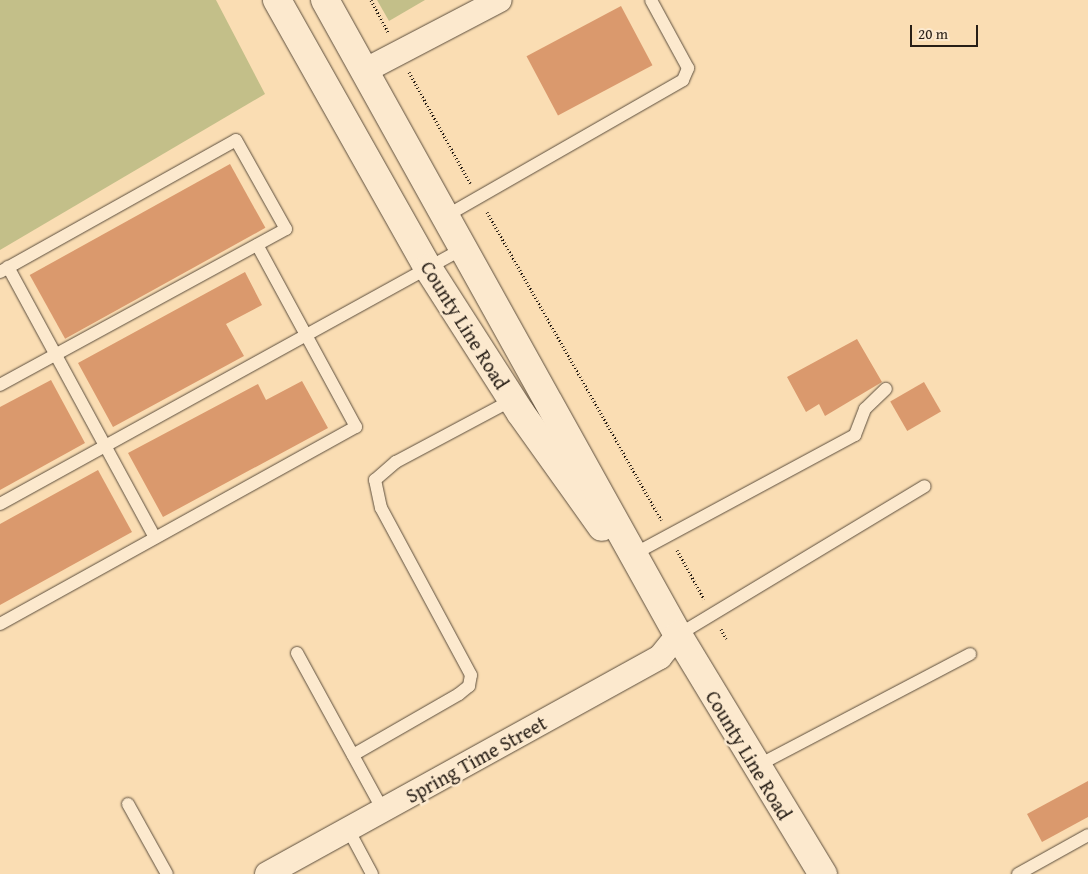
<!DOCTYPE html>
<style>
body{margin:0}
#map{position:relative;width:1088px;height:874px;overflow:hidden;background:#faddb3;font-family:"Gentium Book Plus",serif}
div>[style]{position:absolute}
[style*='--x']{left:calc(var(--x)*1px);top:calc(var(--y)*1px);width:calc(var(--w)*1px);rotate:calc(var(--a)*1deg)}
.green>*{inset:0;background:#c3bf89}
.building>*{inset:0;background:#da996d;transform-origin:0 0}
.path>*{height:3px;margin-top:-1.5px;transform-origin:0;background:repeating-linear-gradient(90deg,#271e16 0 1px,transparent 0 3.5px)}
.roads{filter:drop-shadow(0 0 1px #5c4e3d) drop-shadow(0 0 1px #5c4e3d)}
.lane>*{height:12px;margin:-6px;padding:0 6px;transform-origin:6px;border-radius:6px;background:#fce9ce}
.street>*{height:24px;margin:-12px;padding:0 12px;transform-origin:12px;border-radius:12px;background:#fce9ce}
.secondary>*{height:28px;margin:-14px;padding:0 14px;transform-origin:14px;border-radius:14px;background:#fce9ce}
span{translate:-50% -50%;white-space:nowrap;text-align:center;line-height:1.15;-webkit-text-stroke:5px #fce9ce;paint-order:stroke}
.street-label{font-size:20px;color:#271e16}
.scale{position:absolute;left:910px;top:25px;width:68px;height:22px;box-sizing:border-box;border:2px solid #271e16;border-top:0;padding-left:6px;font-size:15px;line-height:18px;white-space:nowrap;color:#271e16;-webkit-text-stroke:4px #fce9ce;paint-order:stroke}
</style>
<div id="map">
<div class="green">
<i style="clip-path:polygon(0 0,216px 0,265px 94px,0 250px)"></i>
<i style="clip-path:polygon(377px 0,425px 0,389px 21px)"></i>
</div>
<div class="building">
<i style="left:621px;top:6px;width:67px;height:107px;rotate:62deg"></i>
<i style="left:230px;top:164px;width:73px;height:229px;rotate:61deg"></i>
<i style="clip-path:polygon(245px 272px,262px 305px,226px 324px,244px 356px,113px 427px,78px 363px)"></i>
<i style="clip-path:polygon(857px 339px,882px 382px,825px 416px,819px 404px,806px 412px,787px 377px)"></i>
<i style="clip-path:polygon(51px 380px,85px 443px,0 490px,0 407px)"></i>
<i style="clip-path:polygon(302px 381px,328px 428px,163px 517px,128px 453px,258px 384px,266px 400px)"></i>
<i style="left:924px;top:382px;width:34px;height:39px;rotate:60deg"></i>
<i style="clip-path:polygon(98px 470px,132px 532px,0 605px,0 524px)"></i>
<i style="clip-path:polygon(1088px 781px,1088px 817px,1042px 842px,1027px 814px)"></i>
</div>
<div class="path">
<i style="--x:371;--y:0;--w:38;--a:62"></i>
<i style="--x:409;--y:72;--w:127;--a:61.2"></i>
<i style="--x:487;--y:212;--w:354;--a:60.5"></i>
<i style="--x:677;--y:550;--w:56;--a:61.1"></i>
<i style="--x:721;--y:629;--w:11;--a:63"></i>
</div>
<div class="roads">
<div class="lane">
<i style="--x:446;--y:216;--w:273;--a:-29.8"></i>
<i style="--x:683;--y:80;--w:13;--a:-67"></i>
<i style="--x:688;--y:68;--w:77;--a:-118.6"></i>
<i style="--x:8;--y:267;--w:308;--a:61.5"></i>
<i style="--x:0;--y:272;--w:270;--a:-29.2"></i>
<i style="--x:236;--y:140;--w:102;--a:60.7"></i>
<i style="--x:286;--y:229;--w:326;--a:151.4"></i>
<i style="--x:0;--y:504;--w:530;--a:-28.89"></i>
<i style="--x:634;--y:554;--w:251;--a:-28.3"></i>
<i style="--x:855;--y:435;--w:28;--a:-69"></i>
<i style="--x:865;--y:409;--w:29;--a:-44"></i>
<i style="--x:0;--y:624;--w:407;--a:-29"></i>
<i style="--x:356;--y:427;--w:207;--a:-118.5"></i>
<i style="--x:678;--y:635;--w:288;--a:-31.1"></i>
<i style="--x:297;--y:653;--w:179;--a:61.3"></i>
<i style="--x:353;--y:755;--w:122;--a:-29.9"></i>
<i style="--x:459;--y:694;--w:13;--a:-39"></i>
<i style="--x:469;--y:686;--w:11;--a:-80"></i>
<i style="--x:471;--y:675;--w:190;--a:-118.3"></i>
<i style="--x:381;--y:508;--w:29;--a:-102"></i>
<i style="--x:375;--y:480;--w:28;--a:-41"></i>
<i style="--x:396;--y:462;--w:132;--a:-28.1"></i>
<i style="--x:755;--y:767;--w:243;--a:-27.7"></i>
<i style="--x:128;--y:804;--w:80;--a:60.9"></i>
<i style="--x:348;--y:829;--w:51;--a:61.9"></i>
<i style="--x:1018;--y:874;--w:80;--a:-29.1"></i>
</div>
<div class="street">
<i style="--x:364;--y:71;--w:153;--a:-27.6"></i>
<i style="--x:267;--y:874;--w:449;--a:-28.9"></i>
<i style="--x:660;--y:657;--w:28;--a:-51"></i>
</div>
<div class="secondary">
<i style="--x:277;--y:0;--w:308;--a:60.6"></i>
<i style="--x:428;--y:268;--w:171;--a:57.4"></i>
<i style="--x:520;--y:412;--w:141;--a:54.5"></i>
<i style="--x:325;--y:0;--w:727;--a:60.93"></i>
<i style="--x:678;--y:635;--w:280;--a:58.8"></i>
</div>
</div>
<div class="street-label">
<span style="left:465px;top:325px;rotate:58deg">County Line Road</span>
<span style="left:749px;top:755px;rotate:59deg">County Line Road</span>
<span style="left:476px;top:759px;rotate:-29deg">Spring Time Street</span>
</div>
<div class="scale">20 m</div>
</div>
